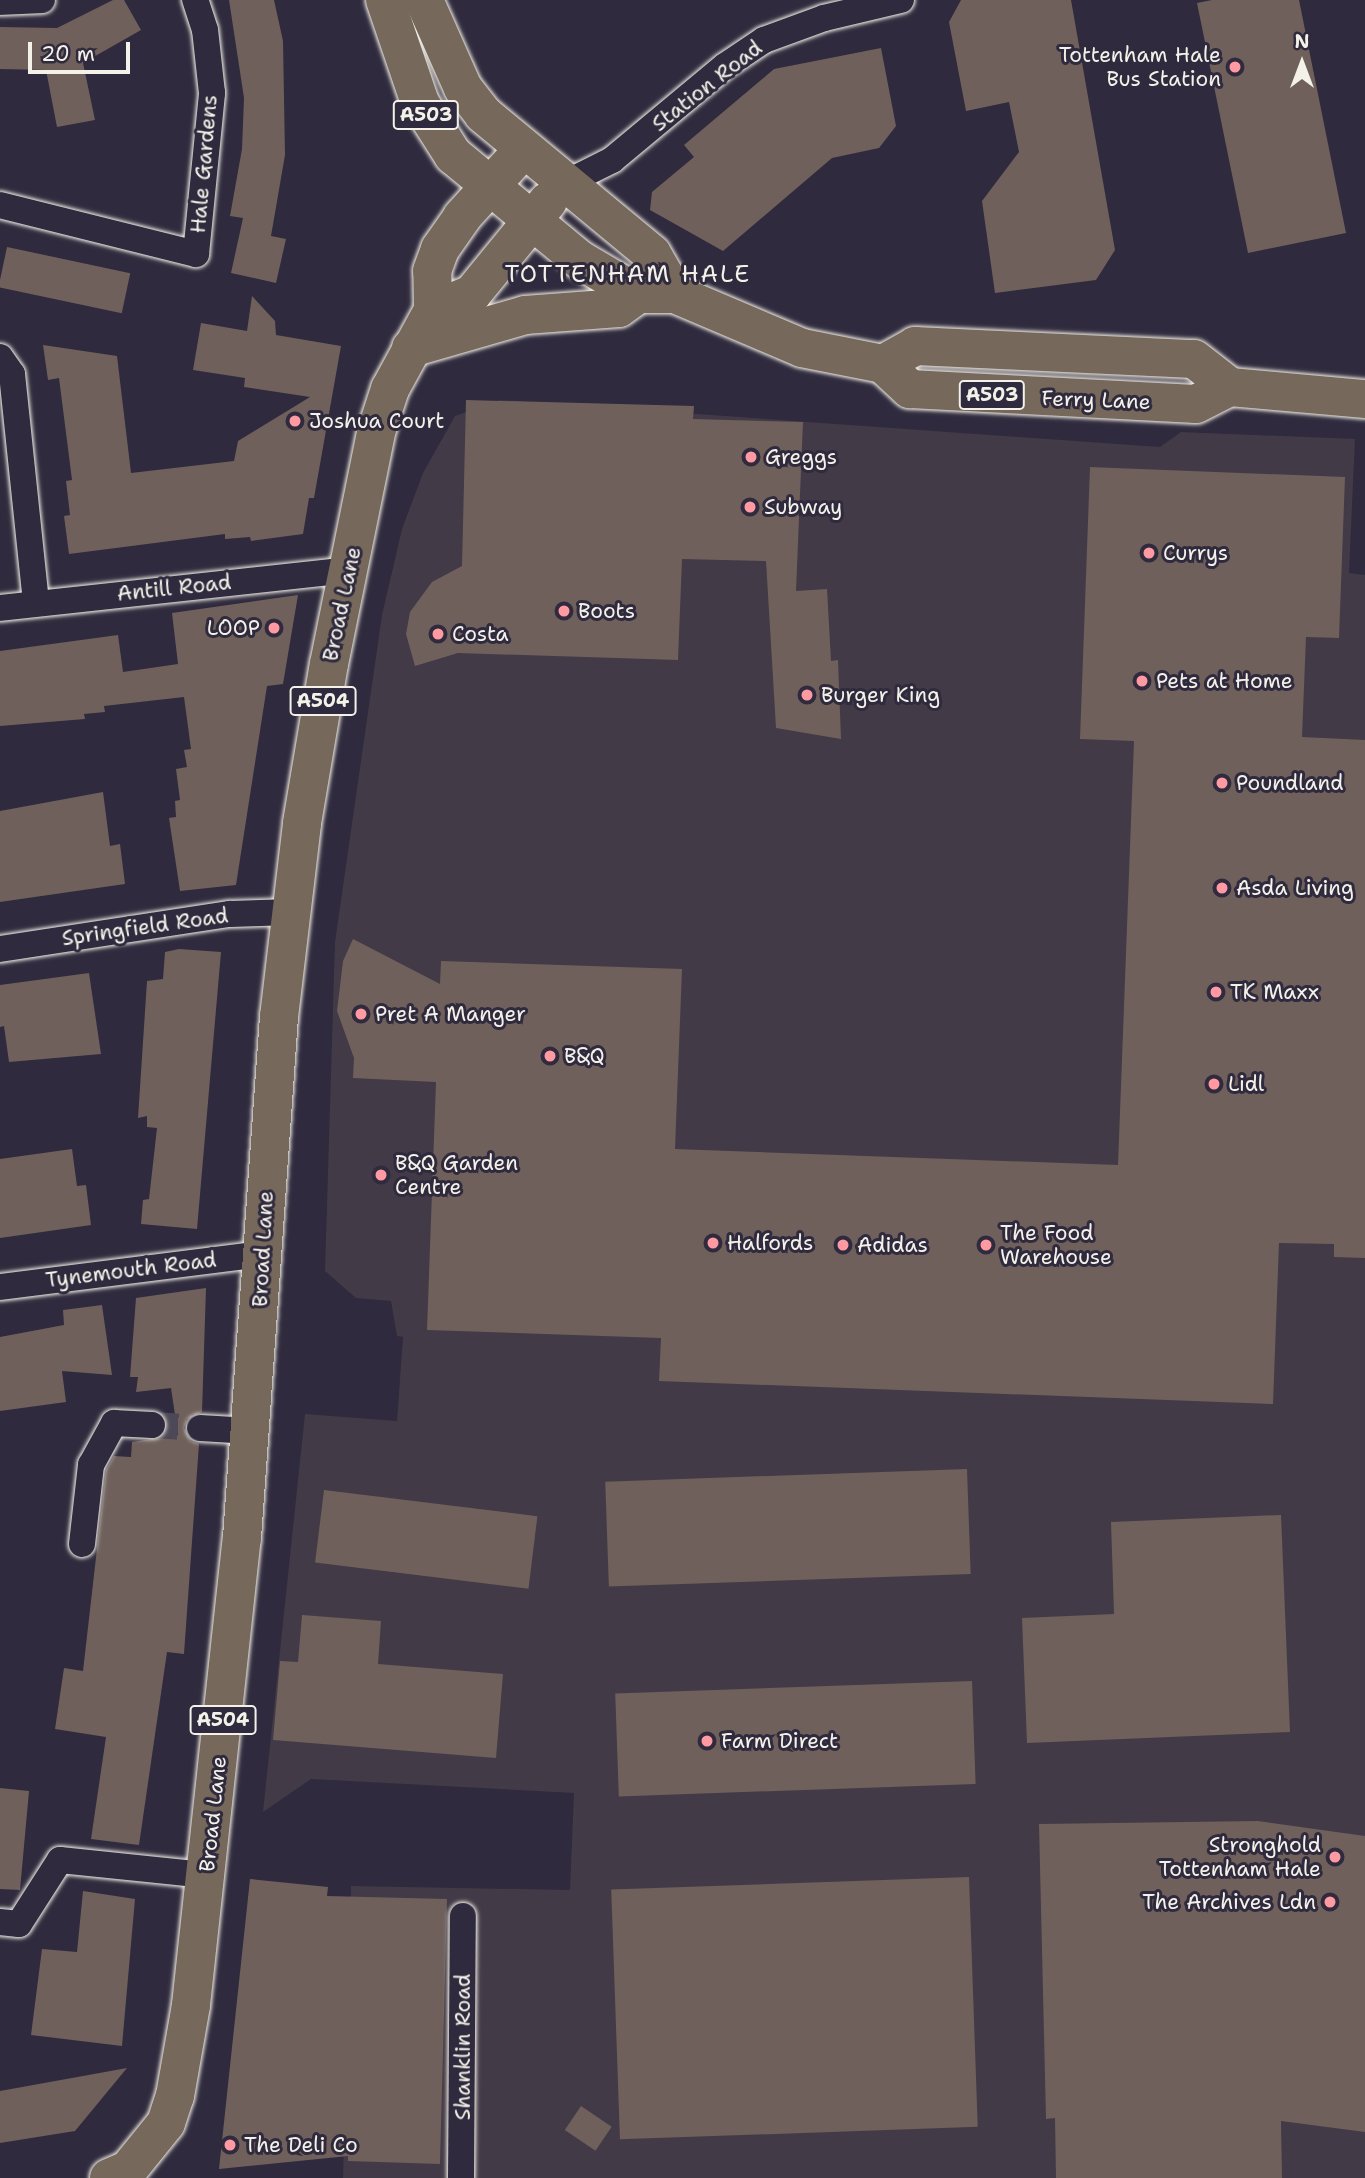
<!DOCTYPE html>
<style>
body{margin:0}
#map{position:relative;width:1365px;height:2178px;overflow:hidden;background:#2f2a3d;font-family:"Shantell Sans",sans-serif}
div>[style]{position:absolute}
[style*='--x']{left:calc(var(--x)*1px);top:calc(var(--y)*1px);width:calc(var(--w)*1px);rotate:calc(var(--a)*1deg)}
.built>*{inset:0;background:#423a46}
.building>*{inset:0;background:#6f605c;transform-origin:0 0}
.street-tunnel>*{height:26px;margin-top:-13px;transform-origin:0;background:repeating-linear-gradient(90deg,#4d4857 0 26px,transparent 0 39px)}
.roads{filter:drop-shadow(0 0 2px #f4f1e8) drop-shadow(0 0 2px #f4f1e8)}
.street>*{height:26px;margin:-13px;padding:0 13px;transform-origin:13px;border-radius:13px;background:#2f2a3d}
.primary>*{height:38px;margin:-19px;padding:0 19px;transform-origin:19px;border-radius:19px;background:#76695c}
.dots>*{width:19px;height:19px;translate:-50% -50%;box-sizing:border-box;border:4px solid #2f2a3d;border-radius:50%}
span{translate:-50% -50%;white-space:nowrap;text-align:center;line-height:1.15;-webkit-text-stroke:6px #2f2a3d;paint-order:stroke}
.shield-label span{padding:2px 5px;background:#2f2a3d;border:2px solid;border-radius:5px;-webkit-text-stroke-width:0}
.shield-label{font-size:19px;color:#f4f1e8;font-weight:700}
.poi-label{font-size:21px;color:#f4f1e8}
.right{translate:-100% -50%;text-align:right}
.left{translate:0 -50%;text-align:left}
.street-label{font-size:21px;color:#f4f1e8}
.quarter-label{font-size:24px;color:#f4f1e8;letter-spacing:2px}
.north{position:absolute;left:1267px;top:28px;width:70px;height:70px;-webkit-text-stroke:5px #2f2a3d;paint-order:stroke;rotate:0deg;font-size:19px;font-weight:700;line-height:28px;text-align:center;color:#f4f1e8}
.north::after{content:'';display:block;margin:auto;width:24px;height:32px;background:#f4f1e8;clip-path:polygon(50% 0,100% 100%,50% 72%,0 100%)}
.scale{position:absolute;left:28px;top:42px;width:102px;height:32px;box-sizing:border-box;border:4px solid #f4f1e8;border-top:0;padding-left:9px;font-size:21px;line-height:24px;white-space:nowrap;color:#f4f1e8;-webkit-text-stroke:5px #2f2a3d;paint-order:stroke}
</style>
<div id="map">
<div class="built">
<i style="clip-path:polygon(500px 400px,1160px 447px,1181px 432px,1355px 439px,1349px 573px,1365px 575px,1365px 2178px,343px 2178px,351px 1886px,570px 1890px,574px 1793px,311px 1779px,263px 1812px,305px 1414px,397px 1421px,403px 1337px,397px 1336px,391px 1301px,356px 1298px,325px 1271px,335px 942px,382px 615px,402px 529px,423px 473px,455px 416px)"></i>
</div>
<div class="building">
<i style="clip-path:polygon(113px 0,124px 0,141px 30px,83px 63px,95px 120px,57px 127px,46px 70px,0 69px,0 27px,57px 28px)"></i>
<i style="clip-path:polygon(229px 0,274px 0,283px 41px,285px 155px,271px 236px,286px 239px,276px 283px,231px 273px,243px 218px,230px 216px,242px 149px,244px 98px)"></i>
<i style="clip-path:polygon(961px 0,1071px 0,1115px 250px,1096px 280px,995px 293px,982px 201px,1019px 152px,1009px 102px,966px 111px,949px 22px)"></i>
<i style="clip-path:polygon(1212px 0,1299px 0,1346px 233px,1248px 253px,1197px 3px)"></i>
<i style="clip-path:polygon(881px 48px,896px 126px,879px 148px,832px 158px,723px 251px,650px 210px,652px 192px,694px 157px,684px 145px,774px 69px)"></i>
<i style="left:7px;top:247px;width:126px;height:41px;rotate:12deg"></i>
<i style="clip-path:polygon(252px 296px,275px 321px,276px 335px,341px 346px,314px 498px,309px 498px,303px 534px,251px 541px,250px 537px,225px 539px,225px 534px,69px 554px,64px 516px,70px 515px,66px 481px,72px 480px,59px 378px,48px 380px,43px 345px,117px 356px,131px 473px,234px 461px,238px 441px,310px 397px,244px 387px,245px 378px,193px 370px,201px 323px,247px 331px)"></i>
<i style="clip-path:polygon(466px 400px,694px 406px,693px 419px,803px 422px,796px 591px,827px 589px,831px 661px,838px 660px,841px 739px,776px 728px,766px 561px,682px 559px,678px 660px,458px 653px,415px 666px,406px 634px,410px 612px,432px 582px,462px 566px)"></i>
<i style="clip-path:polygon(1090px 467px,1345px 477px,1339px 638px,1306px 637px,1302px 737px,1365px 740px,1365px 1258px,1334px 1257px,1334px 1244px,1279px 1243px,1273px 1404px,659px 1381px,661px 1338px,427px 1330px,436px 1082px,353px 1078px,354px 1058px,337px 1011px,343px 961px,353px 939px,440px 984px,441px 961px,682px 969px,675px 1149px,1118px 1165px,1134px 741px,1080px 739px)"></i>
<i style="clip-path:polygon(298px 595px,283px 684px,267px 686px,236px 885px,180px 891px,169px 818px,176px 817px,175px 801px,180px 800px,176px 769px,187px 767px,184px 750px,191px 749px,184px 697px,104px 706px,105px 712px,84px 714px,85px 719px,0 726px,0 651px,118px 635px,123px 672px,178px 664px,172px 613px)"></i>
<i style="clip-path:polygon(103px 792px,110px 846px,120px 844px,125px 884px,0 902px,0 811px)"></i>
<i style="clip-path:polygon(179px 949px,221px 952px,197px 1229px,141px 1224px,143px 1200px,149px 1199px,157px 1128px,147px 1127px,147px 1116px,138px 1118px,147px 981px,163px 979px,165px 952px)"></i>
<i style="clip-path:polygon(89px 973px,101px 1054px,9px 1062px,4px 1026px,0 1027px,0 985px)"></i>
<i style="clip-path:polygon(72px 1149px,77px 1186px,86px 1185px,91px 1225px,0 1238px,0 1159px)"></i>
<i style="clip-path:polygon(206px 1288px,202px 1412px,187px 1419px,184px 1428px,191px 1441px,199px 1444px,184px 1654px,167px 1652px,139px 1845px,91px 1839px,106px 1737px,55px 1729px,64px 1668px,83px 1671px,106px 1470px,114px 1456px,131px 1457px,132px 1442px,178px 1435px,171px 1388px,136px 1392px,138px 1377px,130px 1377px,136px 1298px)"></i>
<i style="clip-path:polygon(102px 1305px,112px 1375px,62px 1371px,66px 1402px,0 1411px,0 1337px,64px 1325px,63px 1310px)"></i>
<i style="left:967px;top:1469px;width:105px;height:362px;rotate:88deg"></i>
<i style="left:324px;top:1490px;width:215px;height:73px;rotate:7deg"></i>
<i style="clip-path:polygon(1281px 1515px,1290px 1732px,1027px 1743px,1022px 1618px,1114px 1614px,1111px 1522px)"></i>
<i style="clip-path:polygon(302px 1615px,381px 1621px,378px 1664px,503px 1674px,496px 1758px,273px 1740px,280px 1661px,298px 1662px)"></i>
<i style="left:972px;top:1681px;width:103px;height:357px;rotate:88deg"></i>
<i style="clip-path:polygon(0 1788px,29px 1791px,20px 1890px,0 1889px)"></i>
<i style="clip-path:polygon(1258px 1821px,1365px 1836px,1365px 2132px,1281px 2121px,1282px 2178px,1056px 2178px,1055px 2118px,1046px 2119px,1039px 1824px)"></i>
<i style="left:969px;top:1877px;width:250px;height:358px;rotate:88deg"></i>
<i style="clip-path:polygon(250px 1879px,328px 1887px,327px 1896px,447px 1899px,440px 2164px,348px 2161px,348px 2156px,219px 2169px)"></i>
<i style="clip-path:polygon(83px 1891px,135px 1899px,122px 2046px,31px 2035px,42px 1949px,77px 1952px)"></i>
<i style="clip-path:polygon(127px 2068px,75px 2131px,0 2143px,0 2091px)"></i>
<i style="left:581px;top:2106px;width:37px;height:29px;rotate:34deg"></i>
</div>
<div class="street-tunnel">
<i style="--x:152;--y:1425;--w:48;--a:3.6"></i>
</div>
<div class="roads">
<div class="street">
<i style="--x:0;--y:2;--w:42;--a:-2.7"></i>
<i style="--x:564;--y:184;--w:54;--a:-26.6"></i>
<i style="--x:612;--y:160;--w:147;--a:-39.8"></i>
<i style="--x:725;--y:66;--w:47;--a:-33.7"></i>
<i style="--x:764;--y:40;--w:64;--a:-20.1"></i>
<i style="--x:824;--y:18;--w:79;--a:-13.2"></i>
<i style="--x:0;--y:205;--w:202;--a:14"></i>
<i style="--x:196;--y:254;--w:162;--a:-84.3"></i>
<i style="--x:212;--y:93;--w:63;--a:-96.3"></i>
<i style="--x:205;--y:30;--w:32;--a:-108"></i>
<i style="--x:0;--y:357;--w:21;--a:55"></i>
<i style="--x:12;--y:374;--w:230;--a:84"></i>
<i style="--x:0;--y:608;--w:351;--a:-6.2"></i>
<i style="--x:0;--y:949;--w:233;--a:-8.7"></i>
<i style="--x:230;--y:914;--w:61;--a:-1.9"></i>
<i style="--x:0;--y:1287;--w:264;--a:-7.2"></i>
<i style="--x:200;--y:1428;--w:51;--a:3.4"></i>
<i style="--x:82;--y:1544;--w:80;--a:-83.5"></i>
<i style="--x:91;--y:1465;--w:48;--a:-61.3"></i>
<i style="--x:114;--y:1423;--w:38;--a:3"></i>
<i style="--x:0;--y:1922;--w:19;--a:6"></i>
<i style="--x:19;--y:1924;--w:76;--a:-57.4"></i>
<i style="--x:60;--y:1860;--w:147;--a:5.9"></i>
<i style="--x:461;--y:2178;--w:262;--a:-89.6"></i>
</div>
<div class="primary">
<i style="--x:385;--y:0;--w:109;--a:71.2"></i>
<i style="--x:420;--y:103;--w:62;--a:57.6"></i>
<i style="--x:453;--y:155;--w:165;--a:39.6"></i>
<i style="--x:580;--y:260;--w:67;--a:30.4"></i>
<i style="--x:638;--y:294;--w:37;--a:0"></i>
<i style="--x:675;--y:294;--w:138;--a:23"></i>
<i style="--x:802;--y:348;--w:83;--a:11.2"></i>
<i style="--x:883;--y:364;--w:37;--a:43"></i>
<i style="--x:910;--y:389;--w:286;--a:3"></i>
<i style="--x:1196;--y:404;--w:38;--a:-27"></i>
<i style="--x:1230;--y:387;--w:136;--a:5.1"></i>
<i style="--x:424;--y:0;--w:96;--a:66.1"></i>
<i style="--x:463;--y:88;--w:33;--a:52"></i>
<i style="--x:483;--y:114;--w:219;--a:39.6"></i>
<i style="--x:652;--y:254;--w:46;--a:60.1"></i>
<i style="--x:433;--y:310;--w:42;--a:-22.3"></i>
<i style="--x:472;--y:294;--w:120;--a:-50.7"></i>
<i style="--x:411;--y:348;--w:119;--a:-16.1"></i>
<i style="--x:525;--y:315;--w:94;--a:-4.3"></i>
<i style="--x:619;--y:308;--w:24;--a:-36"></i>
<i style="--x:883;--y:364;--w:37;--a:-29"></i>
<i style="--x:915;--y:346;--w:279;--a:2.7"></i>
<i style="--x:1194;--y:359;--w:46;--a:37.9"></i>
<i style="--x:109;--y:2178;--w:21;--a:-23"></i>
<i style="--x:128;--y:2170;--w:60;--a:-51"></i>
<i style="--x:166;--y:2123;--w:28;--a:-72"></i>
<i style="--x:175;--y:2096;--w:92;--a:-80"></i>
<i style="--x:191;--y:2005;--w:470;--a:-83.8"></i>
<i style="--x:242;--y:1538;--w:522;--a:-85.94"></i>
<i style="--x:279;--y:1017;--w:195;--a:-83.2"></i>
<i style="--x:302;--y:823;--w:161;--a:-80.4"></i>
<i style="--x:329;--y:664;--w:240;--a:-78.5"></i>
<i style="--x:377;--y:429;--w:42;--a:-72"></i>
<i style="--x:390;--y:389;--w:90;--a:-61.4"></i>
<i style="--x:433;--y:310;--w:39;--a:-91"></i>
<i style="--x:432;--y:271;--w:23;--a:-70"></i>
<i style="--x:440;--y:249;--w:39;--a:-55"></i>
<i style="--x:462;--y:217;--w:91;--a:-47.7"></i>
</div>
</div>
<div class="dots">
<i style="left:1235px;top:67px;background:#ff9aa2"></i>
<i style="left:295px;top:421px;background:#ff9aa2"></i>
<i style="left:751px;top:457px;background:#ff9aa2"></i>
<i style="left:750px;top:507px;background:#ff9aa2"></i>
<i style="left:1149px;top:553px;background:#ff9aa2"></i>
<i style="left:564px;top:611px;background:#ff9aa2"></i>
<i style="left:274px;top:628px;background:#ff9aa2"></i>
<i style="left:438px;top:634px;background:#ff9aa2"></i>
<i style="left:1142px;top:681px;background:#ff9aa2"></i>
<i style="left:807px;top:695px;background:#ff9aa2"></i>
<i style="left:1222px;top:783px;background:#ff9aa2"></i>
<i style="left:1222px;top:888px;background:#ff9aa2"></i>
<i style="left:1216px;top:992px;background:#ff9aa2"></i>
<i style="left:361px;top:1014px;background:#ff9aa2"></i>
<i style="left:550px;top:1056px;background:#ff9aa2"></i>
<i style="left:1214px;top:1084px;background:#ff9aa2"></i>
<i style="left:381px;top:1175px;background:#ff9aa2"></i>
<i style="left:713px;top:1243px;background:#ff9aa2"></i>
<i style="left:843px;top:1245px;background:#ff9aa2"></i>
<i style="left:986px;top:1245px;background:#ff9aa2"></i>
<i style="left:707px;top:1741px;background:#ff9aa2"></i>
<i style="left:1335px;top:1857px;background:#ff9aa2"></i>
<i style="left:1330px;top:1902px;background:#ff9aa2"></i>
<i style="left:230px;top:2145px;background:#ff9aa2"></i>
</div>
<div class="shield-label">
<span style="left:426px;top:115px">A503</span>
<span style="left:992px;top:395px">A503</span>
<span style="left:323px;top:701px">A504</span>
<span style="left:223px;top:1720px">A504</span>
</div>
<div class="poi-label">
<span class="right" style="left:1221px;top:67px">Tottenham Hale<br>Bus Station</span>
<span class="left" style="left:309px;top:421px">Joshua Court</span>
<span class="left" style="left:765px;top:457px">Greggs</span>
<span class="left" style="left:764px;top:507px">Subway</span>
<span class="left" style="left:1163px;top:553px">Currys</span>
<span class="left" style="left:578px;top:611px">Boots</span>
<span class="right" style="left:260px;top:628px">LOOP</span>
<span class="left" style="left:452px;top:634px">Costa</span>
<span class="left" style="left:1156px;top:681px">Pets at Home</span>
<span class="left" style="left:821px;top:695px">Burger King</span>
<span class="left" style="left:1236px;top:783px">Poundland</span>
<span class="left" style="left:1236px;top:888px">Asda Living</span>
<span class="left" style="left:1230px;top:992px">TK Maxx</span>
<span class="left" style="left:375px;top:1014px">Pret A Manger</span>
<span class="left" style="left:564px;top:1056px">B&amp;Q</span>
<span class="left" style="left:1228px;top:1084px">Lidl</span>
<span class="left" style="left:395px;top:1175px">B&amp;Q Garden<br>Centre</span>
<span class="left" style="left:1000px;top:1245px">The Food<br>Warehouse</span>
<span class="left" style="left:727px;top:1243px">Halfords</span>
<span class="left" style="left:857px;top:1245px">Adidas</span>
<span class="left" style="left:721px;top:1741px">Farm Direct</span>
<span class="right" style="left:1321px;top:1857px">Stronghold<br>Tottenham Hale</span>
<span class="right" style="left:1316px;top:1902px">The Archives Ldn</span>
<span class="left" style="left:244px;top:2145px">The Deli Co</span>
</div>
<div class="street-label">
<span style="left:707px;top:86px;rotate:-38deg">Station Road</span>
<span style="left:204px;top:164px;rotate:-85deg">Hale Gardens</span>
<span style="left:1096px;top:400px;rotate:2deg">Ferry Lane</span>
<span style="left:174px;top:588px;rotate:-6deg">Antill Road</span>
<span style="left:342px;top:604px;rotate:-78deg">Broad Lane</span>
<span style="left:145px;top:927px;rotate:-8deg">Springfield Road</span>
<span style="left:263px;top:1249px;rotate:-87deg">Broad Lane</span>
<span style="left:131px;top:1270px;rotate:-7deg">Tynemouth Road</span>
<span style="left:213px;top:1814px;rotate:-84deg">Broad Lane</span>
<span style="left:463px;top:2047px;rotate:-90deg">Shanklin Road</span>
</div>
<div class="quarter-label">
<span style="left:628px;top:275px">TOTTENHAM HALE</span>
</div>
<div class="north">N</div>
<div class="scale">20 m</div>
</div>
